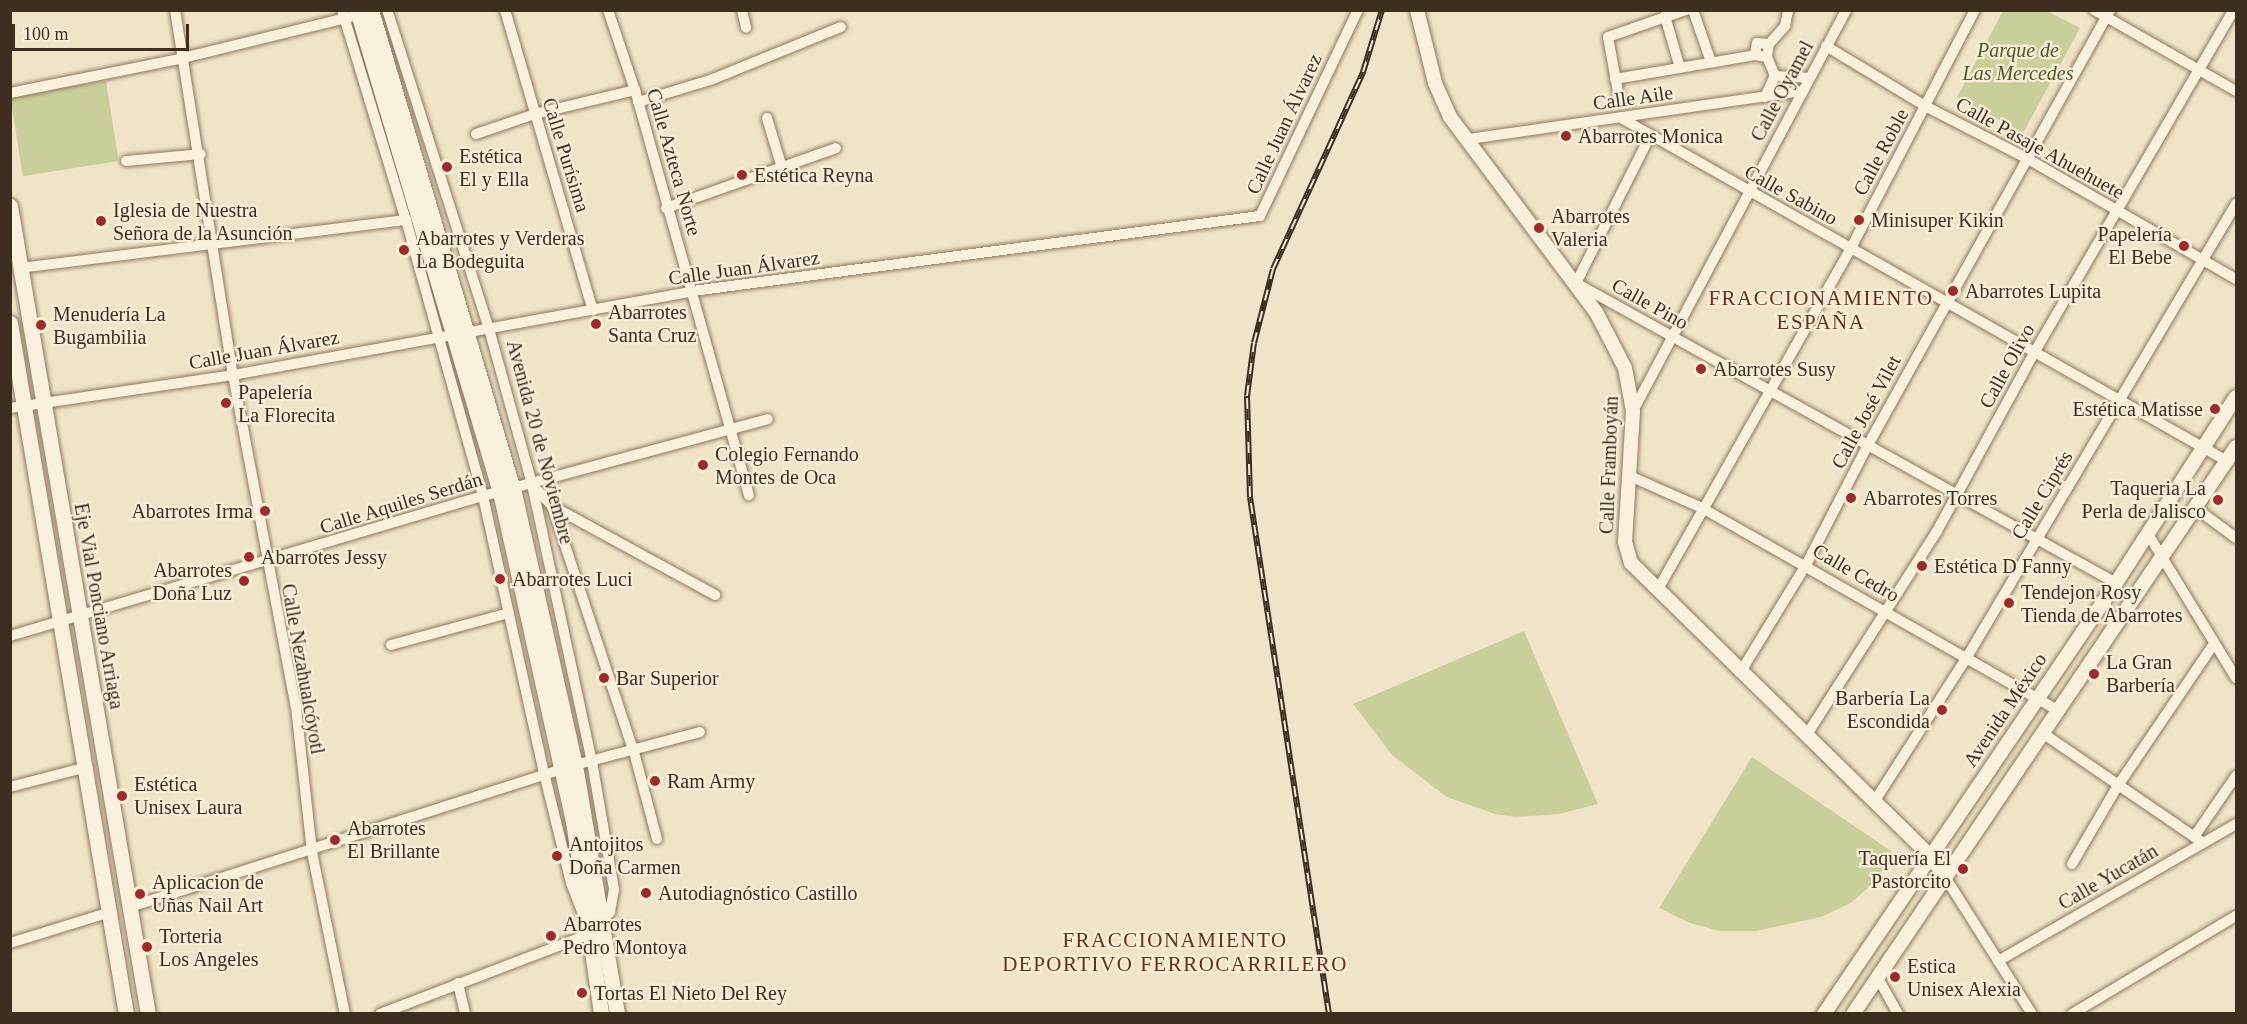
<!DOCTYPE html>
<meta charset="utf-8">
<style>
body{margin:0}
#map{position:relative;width:2247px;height:1024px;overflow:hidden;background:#f0e4c8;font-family:Georgia,serif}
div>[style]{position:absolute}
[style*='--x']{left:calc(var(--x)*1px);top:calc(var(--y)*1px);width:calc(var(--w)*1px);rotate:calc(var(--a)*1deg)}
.green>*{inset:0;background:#c9cf9b;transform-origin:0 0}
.roads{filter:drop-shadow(0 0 2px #8d765c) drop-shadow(0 0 2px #8d765c)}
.minor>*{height:10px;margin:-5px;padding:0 5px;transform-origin:5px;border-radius:5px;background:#faf1dc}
.tertiary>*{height:14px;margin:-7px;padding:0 7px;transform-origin:7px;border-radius:7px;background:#faf1dc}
.secondary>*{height:15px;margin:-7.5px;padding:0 7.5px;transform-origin:7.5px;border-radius:7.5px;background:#faf1dc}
.rail>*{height:6px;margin-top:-3px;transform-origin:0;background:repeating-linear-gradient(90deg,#f7eed8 0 11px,#3d2e20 0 22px);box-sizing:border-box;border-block:2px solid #3d2e20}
.dots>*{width:16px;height:16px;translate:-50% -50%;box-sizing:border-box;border:3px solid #f7eed8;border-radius:50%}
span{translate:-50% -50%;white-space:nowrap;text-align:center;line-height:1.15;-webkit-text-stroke:4.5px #f7eed8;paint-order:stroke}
.park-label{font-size:20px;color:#4d5a26;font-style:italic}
.street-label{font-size:20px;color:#3d2e20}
.poi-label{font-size:20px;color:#3d2e20}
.left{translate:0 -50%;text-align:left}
.right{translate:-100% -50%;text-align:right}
.neighbourhood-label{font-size:21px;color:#6b2e1e;letter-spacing:1.5px}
.frame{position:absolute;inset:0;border:12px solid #3d2e20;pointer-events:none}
.scale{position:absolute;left:12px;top:24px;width:177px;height:27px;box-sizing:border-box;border:3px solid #3d2e20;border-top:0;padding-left:8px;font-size:18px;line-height:21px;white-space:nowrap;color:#3d2e20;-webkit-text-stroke:4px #f7eed8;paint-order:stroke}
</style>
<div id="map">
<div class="green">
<i style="clip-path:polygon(2003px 11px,2047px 11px,2080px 28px,2023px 133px,1957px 97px)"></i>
<i style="left:106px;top:81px;width:81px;height:97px;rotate:81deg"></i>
<i style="clip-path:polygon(1524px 631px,1598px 804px,1559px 814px,1516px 817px,1495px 814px,1447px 797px,1392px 755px,1353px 704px)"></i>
<i style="clip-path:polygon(1752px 757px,1894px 853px,1878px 879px,1851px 903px,1821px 917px,1756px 931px,1719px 931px,1690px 923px,1659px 908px)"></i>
</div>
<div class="roads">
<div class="minor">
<i style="--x:175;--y:10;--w:370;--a:81"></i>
<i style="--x:233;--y:375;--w:338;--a:79.3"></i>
<i style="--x:296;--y:707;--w:146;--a:83.7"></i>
<i style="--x:312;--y:852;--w:165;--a:78.5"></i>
<i style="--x:342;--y:10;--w:220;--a:73.1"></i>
<i style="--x:406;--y:220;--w:287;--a:74.4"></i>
<i style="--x:483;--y:496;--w:288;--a:77.6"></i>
<i style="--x:545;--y:777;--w:109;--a:76.2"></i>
<i style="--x:571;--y:883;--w:33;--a:69"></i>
<i style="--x:505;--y:10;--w:313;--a:73.7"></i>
<i style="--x:608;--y:10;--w:84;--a:71.4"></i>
<i style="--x:635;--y:90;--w:421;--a:74.3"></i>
<i style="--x:742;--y:10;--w:18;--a:77"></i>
<i style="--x:1693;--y:10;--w:55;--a:70.9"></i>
<i style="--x:2094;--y:10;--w:163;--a:29.7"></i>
<i style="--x:1665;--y:16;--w:54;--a:73.9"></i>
<i style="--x:1769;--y:44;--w:24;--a:-48"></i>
<i style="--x:1785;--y:26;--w:16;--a:-79"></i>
<i style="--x:1826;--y:46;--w:116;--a:31.2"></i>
<i style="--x:1925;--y:106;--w:116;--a:27.2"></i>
<i style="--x:2028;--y:159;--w:240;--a:30"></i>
<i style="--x:1767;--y:57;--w:12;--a:-171"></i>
<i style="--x:1755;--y:55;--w:12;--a:-81"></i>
<i style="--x:1757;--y:43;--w:12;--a:5"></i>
<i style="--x:1769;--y:44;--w:13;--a:99"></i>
<i style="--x:1767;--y:57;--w:21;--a:67"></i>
<i style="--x:1615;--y:79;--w:142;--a:-9.7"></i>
<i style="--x:10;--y:93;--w:177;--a:-11.4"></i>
<i style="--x:183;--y:58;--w:172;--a:-13.8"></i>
<i style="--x:1619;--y:97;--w:61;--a:-100.4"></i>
<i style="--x:1608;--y:37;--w:83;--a:-19.1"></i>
<i style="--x:1765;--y:97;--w:23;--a:-65"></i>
<i style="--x:1775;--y:76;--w:33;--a:3"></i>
<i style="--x:638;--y:102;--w:78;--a:-17"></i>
<i style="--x:713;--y:79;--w:138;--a:-22.1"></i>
<i style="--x:767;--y:118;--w:52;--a:73.3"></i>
<i style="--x:1621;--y:118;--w:696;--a:29.51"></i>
<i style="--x:476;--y:134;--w:62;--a:-18.7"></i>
<i style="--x:535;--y:114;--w:103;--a:-13.5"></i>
<i style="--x:1650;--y:136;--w:165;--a:116.7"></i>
<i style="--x:1576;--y:283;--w:618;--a:29.05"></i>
<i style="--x:1469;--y:139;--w:336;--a:-8.2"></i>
<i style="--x:126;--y:161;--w:75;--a:-5.3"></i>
<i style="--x:666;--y:208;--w:180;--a:-19.4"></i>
<i style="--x:20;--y:268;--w:389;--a:-7.1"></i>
<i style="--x:10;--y:408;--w:225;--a:-8.4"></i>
<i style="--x:233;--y:375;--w:468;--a:-10.3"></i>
<i style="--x:693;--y:291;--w:572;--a:-7.54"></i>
<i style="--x:1260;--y:216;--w:228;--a:-64.6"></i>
<i style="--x:1633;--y:411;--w:454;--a:-62"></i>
<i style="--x:1632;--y:477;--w:77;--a:23.9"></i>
<i style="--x:1702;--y:508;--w:408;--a:29.6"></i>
<i style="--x:532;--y:485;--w:29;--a:46"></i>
<i style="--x:552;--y:506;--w:186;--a:28.6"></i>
<i style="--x:552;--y:506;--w:259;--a:71.6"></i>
<i style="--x:634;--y:752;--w:90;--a:75.2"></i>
<i style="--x:2194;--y:507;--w:52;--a:36.4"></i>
<i style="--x:2148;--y:534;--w:169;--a:58.6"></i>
<i style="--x:1657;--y:591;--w:394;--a:-60.5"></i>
<i style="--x:1851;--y:248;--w:268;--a:-62.5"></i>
<i style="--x:10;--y:636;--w:493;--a:-16.5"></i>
<i style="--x:483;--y:496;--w:295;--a:-15.1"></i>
<i style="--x:391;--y:645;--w:122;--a:-15.2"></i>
<i style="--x:1740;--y:673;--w:127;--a:-58.6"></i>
<i style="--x:1806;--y:565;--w:135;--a:-62.7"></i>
<i style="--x:1868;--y:445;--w:498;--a:-60.9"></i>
<i style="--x:2041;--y:732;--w:196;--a:34.4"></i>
<i style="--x:1806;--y:736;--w:243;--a:-57.4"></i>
<i style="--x:1937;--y:531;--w:203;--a:-61.4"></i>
<i style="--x:2034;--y:353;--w:397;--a:-59.8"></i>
<i style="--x:10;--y:787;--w:80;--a:-14.6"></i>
<i style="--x:1874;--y:802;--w:172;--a:-57.3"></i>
<i style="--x:1967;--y:657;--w:527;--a:-59.3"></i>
<i style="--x:2194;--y:837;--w:74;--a:-55.5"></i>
<i style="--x:2072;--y:864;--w:89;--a:-59.7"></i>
<i style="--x:2117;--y:787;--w:171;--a:-55.9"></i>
<i style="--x:1945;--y:877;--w:162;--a:57.6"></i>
<i style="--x:130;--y:907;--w:467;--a:-17.7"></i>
<i style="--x:575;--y:765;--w:129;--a:-14.8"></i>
<i style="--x:10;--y:943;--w:106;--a:-17.1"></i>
<i style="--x:1998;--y:961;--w:275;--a:-29.9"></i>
<i style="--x:1878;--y:978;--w:41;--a:60.9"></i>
<i style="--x:458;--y:983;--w:32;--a:77"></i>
<i style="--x:380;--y:1014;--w:222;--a:-20.9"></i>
<i style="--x:587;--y:935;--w:33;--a:-45"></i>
<i style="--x:610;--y:912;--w:23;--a:-80"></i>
<i style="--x:614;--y:889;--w:129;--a:-99.8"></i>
<i style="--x:592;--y:762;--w:284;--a:-102.2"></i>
<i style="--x:532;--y:484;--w:161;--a:-105.5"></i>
<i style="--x:489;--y:329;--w:335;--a:-107.7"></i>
<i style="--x:2072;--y:1014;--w:191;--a:-30.9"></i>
</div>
<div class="tertiary">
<i style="--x:1417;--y:10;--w:75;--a:76.1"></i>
<i style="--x:1435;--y:83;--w:37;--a:66"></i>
<i style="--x:1450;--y:117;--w:244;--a:53.2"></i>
<i style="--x:1596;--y:312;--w:63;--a:62.6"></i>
<i style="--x:1625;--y:368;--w:44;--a:79.5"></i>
<i style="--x:1633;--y:411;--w:131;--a:93.5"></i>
<i style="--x:1625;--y:542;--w:22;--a:74"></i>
<i style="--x:1631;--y:563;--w:419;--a:44.4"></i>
<i style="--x:1930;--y:856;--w:26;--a:54"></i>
<i style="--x:1824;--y:1014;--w:521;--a:-55.88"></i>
<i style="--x:2116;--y:583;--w:221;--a:-57.2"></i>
<i style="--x:1853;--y:1014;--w:684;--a:-55.96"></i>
</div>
<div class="secondary">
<i style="--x:357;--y:10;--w:503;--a:73.48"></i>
<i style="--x:500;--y:492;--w:337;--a:77.5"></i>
<i style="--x:573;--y:821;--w:195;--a:81.7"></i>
<i style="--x:371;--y:10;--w:499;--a:73.5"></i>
<i style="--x:513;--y:488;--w:284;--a:77.4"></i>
<i style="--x:575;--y:765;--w:253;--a:80.4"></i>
<i style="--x:10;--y:206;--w:820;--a:80.31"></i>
<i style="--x:10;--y:323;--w:701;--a:80.47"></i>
</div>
</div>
<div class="rail">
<i style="--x:1329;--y:1014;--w:523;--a:-98.69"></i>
<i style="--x:1250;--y:497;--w:101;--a:-91.7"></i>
<i style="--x:1247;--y:396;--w:53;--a:-82.5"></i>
<i style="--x:1254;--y:343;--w:76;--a:-75.6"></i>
<i style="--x:1273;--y:269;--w:217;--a:-65.4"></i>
<i style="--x:1363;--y:72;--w:65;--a:-73"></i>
</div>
<div class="dots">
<i style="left:1566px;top:136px;background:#9e2a2b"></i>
<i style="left:447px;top:167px;background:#9e2a2b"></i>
<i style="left:742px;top:175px;background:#9e2a2b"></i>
<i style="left:1859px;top:220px;background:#9e2a2b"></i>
<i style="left:101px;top:221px;background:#9e2a2b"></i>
<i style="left:1539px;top:228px;background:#9e2a2b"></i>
<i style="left:2184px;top:246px;background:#9e2a2b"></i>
<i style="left:404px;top:250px;background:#9e2a2b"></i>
<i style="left:1953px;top:291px;background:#9e2a2b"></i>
<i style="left:596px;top:324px;background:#9e2a2b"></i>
<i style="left:41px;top:325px;background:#9e2a2b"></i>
<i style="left:1701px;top:369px;background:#9e2a2b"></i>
<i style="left:226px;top:403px;background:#9e2a2b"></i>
<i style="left:2215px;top:409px;background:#9e2a2b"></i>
<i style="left:703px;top:465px;background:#9e2a2b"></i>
<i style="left:1851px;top:498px;background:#9e2a2b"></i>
<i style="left:2218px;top:500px;background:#9e2a2b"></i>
<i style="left:265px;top:511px;background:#9e2a2b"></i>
<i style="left:249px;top:557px;background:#9e2a2b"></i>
<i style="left:1922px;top:566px;background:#9e2a2b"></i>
<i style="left:500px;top:579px;background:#9e2a2b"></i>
<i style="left:244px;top:581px;background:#9e2a2b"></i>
<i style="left:2009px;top:603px;background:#9e2a2b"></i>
<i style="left:2094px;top:674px;background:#9e2a2b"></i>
<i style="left:604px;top:678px;background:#9e2a2b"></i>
<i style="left:1942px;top:710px;background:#9e2a2b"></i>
<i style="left:655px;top:781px;background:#9e2a2b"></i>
<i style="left:122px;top:796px;background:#9e2a2b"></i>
<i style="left:335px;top:840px;background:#9e2a2b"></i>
<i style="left:557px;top:856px;background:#9e2a2b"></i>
<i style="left:1963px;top:869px;background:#9e2a2b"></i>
<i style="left:646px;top:893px;background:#9e2a2b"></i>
<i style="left:140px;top:894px;background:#9e2a2b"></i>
<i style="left:551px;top:936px;background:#9e2a2b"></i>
<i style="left:147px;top:947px;background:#9e2a2b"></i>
<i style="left:1895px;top:977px;background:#9e2a2b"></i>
<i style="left:582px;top:993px;background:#9e2a2b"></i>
</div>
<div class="park-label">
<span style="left:2018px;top:62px">Parque de<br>Las Mercedes</span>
</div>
<div class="street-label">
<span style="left:1782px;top:91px;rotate:-62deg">Calle Oyamel</span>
<span style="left:1633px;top:98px;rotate:-8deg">Calle Aile</span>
<span style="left:1284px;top:124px;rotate:-65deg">Calle Juan Álvarez</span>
<span style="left:2040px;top:148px;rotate:29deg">Calle Pasaje Ahuehuete</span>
<span style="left:1881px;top:152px;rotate:-62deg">Calle Roble</span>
<span style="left:566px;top:155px;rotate:73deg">Calle Purísima</span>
<span style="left:674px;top:162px;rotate:74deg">Calle Azteca Norte</span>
<span style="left:1791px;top:195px;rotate:29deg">Calle Sabino</span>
<span style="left:744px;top:268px;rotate:-8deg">Calle Juan Álvarez</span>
<span style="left:1650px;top:304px;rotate:29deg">Calle Pino</span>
<span style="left:264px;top:350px;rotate:-10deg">Calle Juan Álvarez</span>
<span style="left:2007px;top:366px;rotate:-61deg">Calle Olivo</span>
<span style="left:1866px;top:412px;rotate:-62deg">Calle José Vilet</span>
<span style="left:540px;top:442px;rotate:75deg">Avenida 20 de Noviembre</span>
<span style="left:1609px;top:465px;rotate:-88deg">Calle Framboyán</span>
<span style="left:2042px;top:495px;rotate:-59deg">Calle Ciprés</span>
<span style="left:401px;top:503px;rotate:-17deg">Calle Aquiles Serdán</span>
<span style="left:1856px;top:573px;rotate:30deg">Calle Cedro</span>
<span style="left:99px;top:606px;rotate:80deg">Eje Vial Ponciano Arriaga</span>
<span style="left:303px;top:669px;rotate:80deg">Calle Nezahualcóyotl</span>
<span style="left:2005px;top:710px;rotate:-56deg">Avenida México</span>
<span style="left:2108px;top:877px;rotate:-30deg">Calle Yucatán</span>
</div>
<div class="poi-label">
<span class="left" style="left:1578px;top:136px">Abarrotes Monica</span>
<span class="left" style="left:459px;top:168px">Estética<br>El y Ella</span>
<span class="left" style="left:754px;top:175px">Estética Reyna</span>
<span class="left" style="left:113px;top:222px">Iglesia de Nuestra<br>Señora de la Asunción</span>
<span class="left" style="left:1551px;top:228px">Abarrotes<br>Valeria</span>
<span class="left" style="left:1871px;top:220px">Minisuper Kikin</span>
<span class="right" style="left:2172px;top:246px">Papelería<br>El Bebe</span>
<span class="left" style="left:416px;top:250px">Abarrotes y Verderas<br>La Bodeguita</span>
<span class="left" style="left:1965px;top:291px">Abarrotes Lupita</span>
<span class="left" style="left:608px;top:324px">Abarrotes<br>Santa Cruz</span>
<span class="left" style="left:53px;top:326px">Menudería La<br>Bugambilia</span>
<span class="left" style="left:1713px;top:369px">Abarrotes Susy</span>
<span class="left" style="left:238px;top:404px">Papelería<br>La Florecita</span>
<span class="right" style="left:2203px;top:409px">Estética Matisse</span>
<span class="left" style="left:715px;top:466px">Colegio Fernando<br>Montes de Oca</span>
<span class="right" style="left:2206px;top:500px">Taqueria La<br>Perla de Jalisco</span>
<span class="left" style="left:1863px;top:498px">Abarrotes Torres</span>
<span class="right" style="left:253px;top:511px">Abarrotes Irma</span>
<span class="left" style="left:261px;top:557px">Abarrotes Jessy</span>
<span class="left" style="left:1934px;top:566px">Estética D Fanny</span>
<span class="right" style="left:232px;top:582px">Abarrotes<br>Doña Luz</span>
<span class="left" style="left:512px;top:579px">Abarrotes Luci</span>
<span class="left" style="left:2021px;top:604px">Tendejon Rosy<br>Tienda de Abarrotes</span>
<span class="left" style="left:2106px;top:674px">La Gran<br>Barbería</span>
<span class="left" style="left:616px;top:678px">Bar Superior</span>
<span class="right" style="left:1930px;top:710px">Barbería La<br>Escondida</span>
<span class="left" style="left:667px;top:781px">Ram Army</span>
<span class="left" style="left:134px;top:796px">Estética<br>Unisex Laura</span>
<span class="left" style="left:347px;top:840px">Abarrotes<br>El Brillante</span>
<span class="left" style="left:569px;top:856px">Antojitos<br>Doña Carmen</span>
<span class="right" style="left:1951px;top:870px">Taquería El<br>Pastorcito</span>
<span class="left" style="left:152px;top:894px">Aplicacion de<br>Uñas Nail Art</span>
<span class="left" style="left:658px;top:893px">Autodiagnóstico Castillo</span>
<span class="left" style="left:563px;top:936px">Abarrotes<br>Pedro Montoya</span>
<span class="left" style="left:159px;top:948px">Torteria<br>Los Angeles</span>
<span class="left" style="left:1907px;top:978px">Estica<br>Unisex Alexia</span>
<span class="left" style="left:594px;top:993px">Tortas El Nieto Del Rey</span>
</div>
<div class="neighbourhood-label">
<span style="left:1821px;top:310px">FRACCIONAMIENTO<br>ESPAÑA</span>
<span style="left:1175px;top:952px">FRACCIONAMIENTO<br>DEPORTIVO FERROCARRILERO</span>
</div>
<div class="frame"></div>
<div class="scale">100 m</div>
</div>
